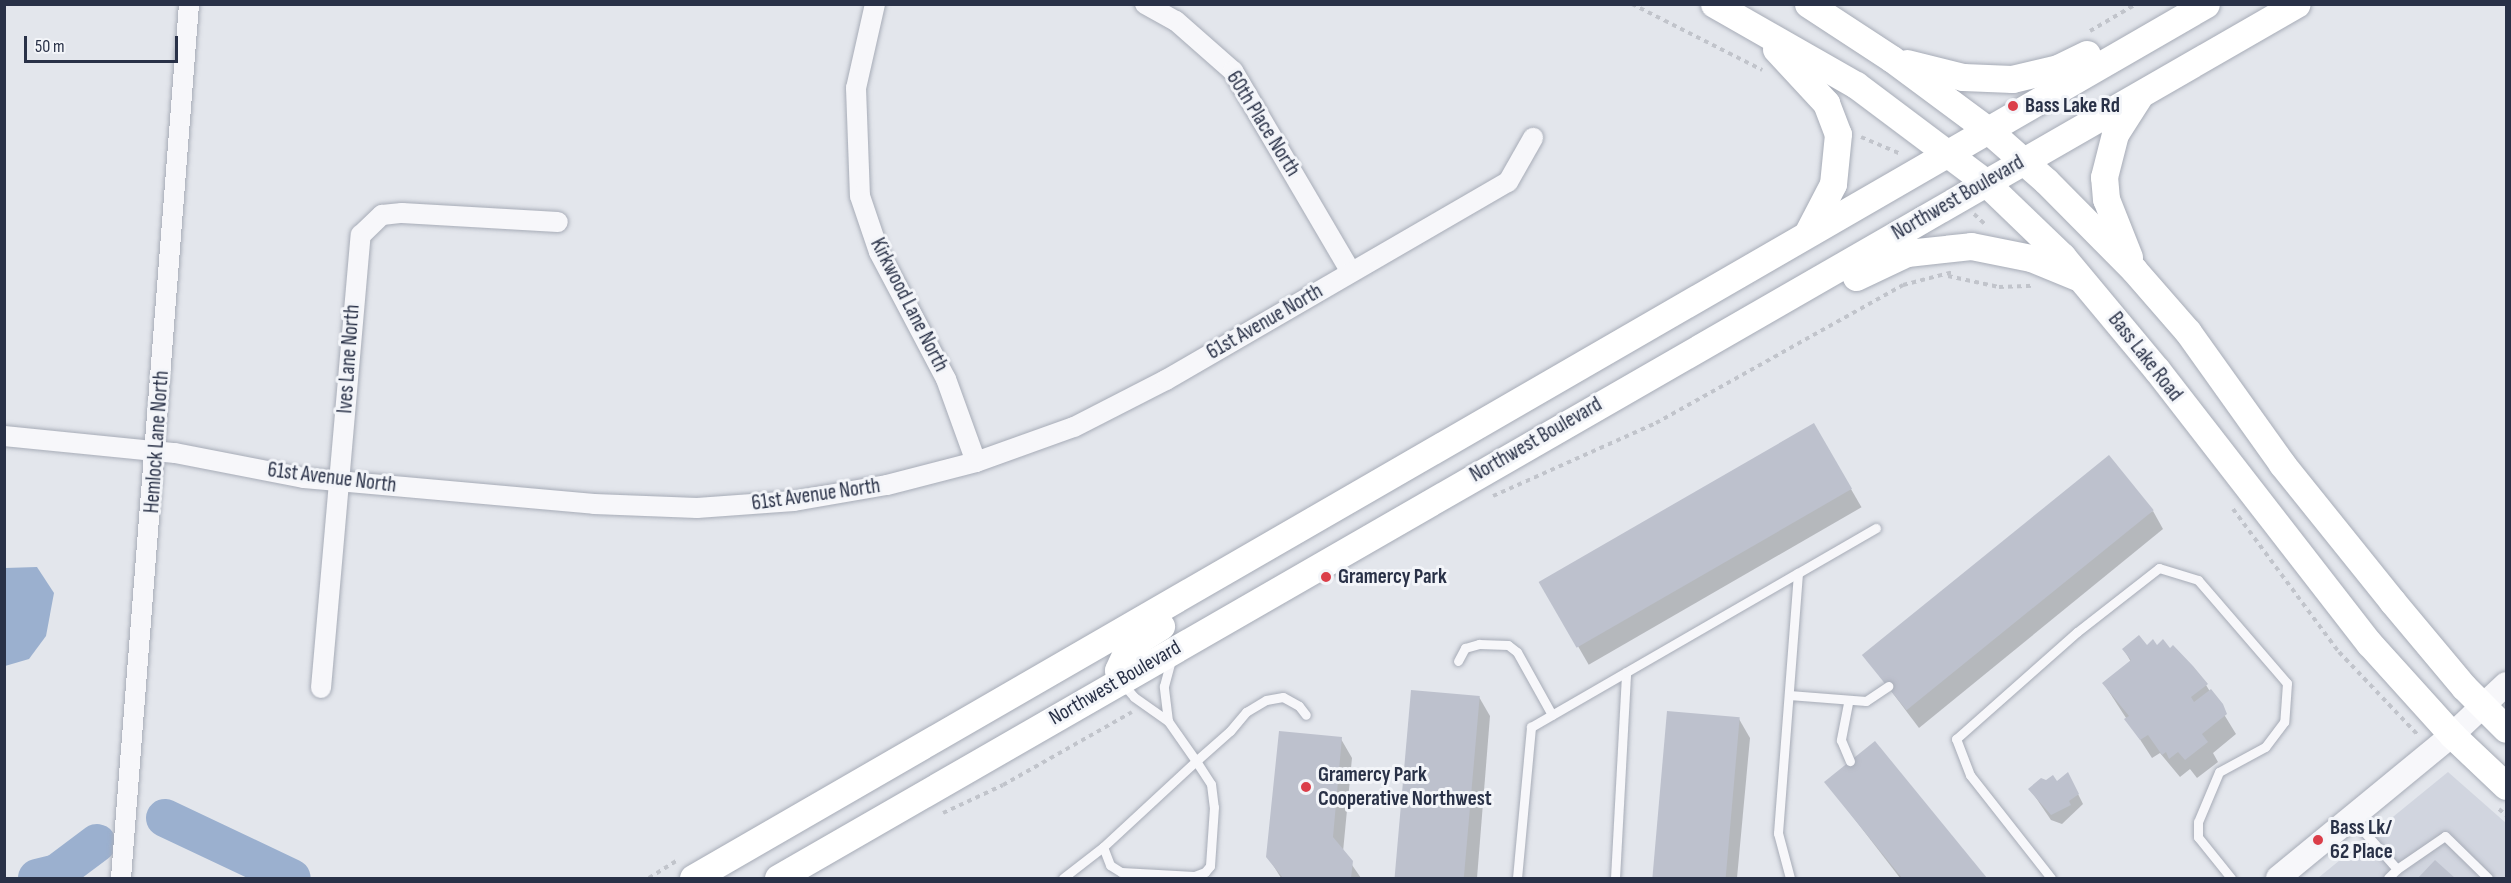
<!DOCTYPE html>
<style>
body{margin:0}
#map{position:relative;width:2511px;height:883px;overflow:hidden;background:#e3e6ec;font-family:"Sofia Sans Condensed",sans-serif}
div>[style]{position:absolute}
[style*='--x']{left:calc(var(--x)*1px);top:calc(var(--y)*1px);width:calc(var(--w)*1px);rotate:calc(var(--a)*1deg)}
.built>*{inset:0;background:#d1d5df}
.water>*{inset:0;background:#9bb0cf}
.shadow>*{inset:0;background:#0003;transform-origin:0 0}
.river>*{height:38px;margin:-19px;padding:0 19px;transform-origin:19px;border-radius:19px;background:#9bb0cf}
.building>*{inset:0;background:#bdc1cd;transform-origin:0 0}
.path>*{height:4px;margin-top:-2px;transform-origin:0;background:repeating-linear-gradient(90deg,#c1c4cb 0 4.5px,transparent 0 9px)}
.roads{filter:drop-shadow(0 0 2px #a7acb7) drop-shadow(0 0 2px #a7acb7)}
.service>*{height:9px;margin:-4.5px;padding:0 4.5px;transform-origin:4.5px;border-radius:4.5px;background:#f7f7fa}
.minor>*{height:20px;margin:-10px;padding:0 10px;transform-origin:10px;border-radius:10px;background:#f7f7fa}
.tertiary>*{height:24px;margin:-12px;padding:0 12px;transform-origin:12px;border-radius:12px;background:#f7f7fa}
.secondary>*{height:27px;margin:-13.5px;padding:0 13.5px;transform-origin:13.5px;border-radius:13.5px;background:#fff}
.dots>*{width:16px;height:16px;translate:-50% -50%;box-sizing:border-box;border:3px solid #f3f5f9;border-radius:50%}
span{translate:-50% -50%;white-space:nowrap;text-align:center;line-height:1.15;-webkit-text-stroke:6px #f3f5f9;paint-order:stroke}
.poi-label{font-size:21px;color:#293147;font-weight:700}
.left{translate:0 -50%;text-align:left}
.street-label{font-size:21px;color:#293147}
.frame{position:absolute;inset:0;border:6px solid #293147;pointer-events:none}
.scale{position:absolute;left:24px;top:36px;width:154px;height:27px;box-sizing:border-box;border:3px solid #293147;border-top:0;padding-left:8px;font-size:18px;line-height:21px;white-space:nowrap;color:#293147;-webkit-text-stroke:4px #f3f5f9;paint-order:stroke}
</style>
<div id="map">
<div class="built">
<i style="clip-path:polygon(2448px 772px,2506px 823px,2506px 878px,2318px 878px)"></i>
</div>
<div class="water">
<i style="clip-path:polygon(37px 567px,54px 593px,46px 636px,29px 659px,5px 666px,5px 568px)"></i>
</div>
<div class="shadow">
<i style="left:1814px;top:425px;width:95px;height:315px;rotate:60deg"></i>
<i style="clip-path:polygon(2153px 511px,2163px 529px,1919px 728px,1864px 655px)"></i>
<i style="clip-path:polygon(2146px 647px,2206px 685px,2236px 734px,2213px 753px,2218px 762px,2197px 778px,2190px 769px,2180px 777px,2160px 753px,2152px 758px,2104px 684px,2131px 662px,2124px 650px)"></i>
<i style="clip-path:polygon(1412px 692px,1479px 697px,1490px 716px,1477px 878px,1397px 878px)"></i>
<i style="clip-path:polygon(1668px 713px,1739px 719px,1750px 738px,1737px 878px,1654px 878px)"></i>
<i style="clip-path:polygon(1341px 739px,1352px 758px,1343px 852px,1361px 878px,1281px 878px,1268px 857px)"></i>
<i style="clip-path:polygon(1875px 743px,1985px 878px,1900px 878px,1826px 782px)"></i>
<i style="clip-path:polygon(2056px 783px,2073px 784px,2083px 804px,2062px 824px,2051px 820px,2030px 789px)"></i>
</div>
<div class="river">
<i style="--x:165;--y:818;--w:140;--a:25.3"></i>
<i style="--x:37;--y:878;--w:21;--a:-14"></i>
<i style="--x:57;--y:873;--w:50;--a:-36.9"></i>
</div>
<div class="building">
<i style="left:1814px;top:423px;width:76px;height:318px;rotate:60deg"></i>
<i style="left:2109px;top:455px;width:71px;height:318px;rotate:51deg"></i>
<i style="clip-path:polygon(2139px 635px,2147px 645px,2153px 639px,2157px 645px,2163px 639px,2170px 648px,2173px 645px,2193px 666px,2208px 684px,2191px 697px,2194px 702px,2211px 689px,2223px 704px,2227px 714px,2202px 734px,2208px 742px,2185px 760px,2178px 752px,2169px 759px,2166px 752px,2162px 755px,2148px 735px,2140px 740px,2124px 719px,2129px 716px,2102px 683px,2131px 660px,2122px 649px)"></i>
<i style="left:1411px;top:690px;width:69px;height:189px;rotate:5deg"></i>
<i style="left:1667px;top:711px;width:73px;height:168px;rotate:5deg"></i>
<i style="clip-path:polygon(1279px 731px,1342px 737px,1333px 837px,1353px 861px,1351px 878px,1283px 878px,1266px 857px)"></i>
<i style="clip-path:polygon(1875px 741px,1987px 878px,1902px 878px,1824px 782px)"></i>
<i style="clip-path:polygon(2068px 772px,2079px 794px,2069px 801px,2071px 805px,2051px 815px,2028px 789px,2041px 778px,2046px 780px,2053px 775px,2057px 781px)"></i>
<i style="clip-path:polygon(2435px 860px,2455px 878px,2418px 878px)"></i>
</div>
<div class="path">
<i style="--x:1632;--y:4;--w:146;--a:26.9"></i>
<i style="--x:2090;--y:31;--w:53;--a:-30.4"></i>
<i style="--x:1861;--y:137;--w:43;--a:23"></i>
<i style="--x:1974;--y:214;--w:16;--a:43"></i>
<i style="--x:1948;--y:276;--w:52;--a:12.2"></i>
<i style="--x:1999;--y:287;--w:36;--a:-2"></i>
<i style="--x:1493;--y:496;--w:179;--a:-24.1"></i>
<i style="--x:1656;--y:423;--w:283;--a:-29.2"></i>
<i style="--x:1903;--y:285;--w:52;--a:-14.6"></i>
<i style="--x:2233;--y:509;--w:178;--a:53.5"></i>
<i style="--x:2339;--y:652;--w:115;--a:46.4"></i>
<i style="--x:2499;--y:809;--w:9;--a:41"></i>
<i style="--x:943;--y:813;--w:66;--a:-25"></i>
<i style="--x:1003;--y:785;--w:148;--a:-29.5"></i>
<i style="--x:649;--y:878;--w:32;--a:-32"></i>
</div>
<div class="roads">
<div class="service">
<i style="--x:1798;--y:573;--w:90;--a:-30"></i>
<i style="--x:1458;--y:661;--w:15;--a:-62"></i>
<i style="--x:1465;--y:648;--w:15;--a:-16"></i>
<i style="--x:1479;--y:644;--w:29;--a:2"></i>
<i style="--x:1508;--y:645;--w:11;--a:38"></i>
<i style="--x:1517;--y:652;--w:72;--a:60.9"></i>
<i style="--x:1122;--y:683;--w:18;--a:49"></i>
<i style="--x:1134;--y:697;--w:42;--a:35.2"></i>
<i style="--x:1168;--y:721;--w:49;--a:55"></i>
<i style="--x:1196;--y:761;--w:27;--a:57"></i>
<i style="--x:1211;--y:784;--w:23;--a:83"></i>
<i style="--x:1214;--y:807;--w:59;--a:93.9"></i>
<i style="--x:1210;--y:866;--w:8;--a:130"></i>
<i style="--x:1205;--y:872;--w:12;--a:160"></i>
<i style="--x:1194;--y:876;--w:73;--a:-176.9"></i>
<i style="--x:1121;--y:872;--w:13;--a:-148"></i>
<i style="--x:1110;--y:865;--w:19;--a:-111"></i>
<i style="--x:1103;--y:847;--w:127;--a:-42.8"></i>
<i style="--x:1196;--y:761;--w:45;--a:-41.4"></i>
<i style="--x:1230;--y:731;--w:25;--a:-50"></i>
<i style="--x:1246;--y:712;--w:23;--a:-31"></i>
<i style="--x:1266;--y:700;--w:17;--a:-10"></i>
<i style="--x:1283;--y:697;--w:18;--a:29"></i>
<i style="--x:1299;--y:706;--w:11;--a:52"></i>
<i style="--x:1789;--y:695;--w:77;--a:4.5"></i>
<i style="--x:1866;--y:701;--w:27;--a:-34"></i>
<i style="--x:1848;--y:703;--w:38;--a:101"></i>
<i style="--x:1841;--y:740;--w:23;--a:67"></i>
<i style="--x:1168;--y:721;--w:35;--a:-97"></i>
<i style="--x:1164;--y:686;--w:28;--a:-75"></i>
<i style="--x:2352;--y:818;--w:68;--a:48.6"></i>
<i style="--x:2397;--y:869;--w:58;--a:-34.5"></i>
<i style="--x:2445;--y:836;--w:60;--a:44.3"></i>
<i style="--x:1063;--y:878;--w:51;--a:-37.8"></i>
<i style="--x:1517;--y:878;--w:152;--a:-84.7"></i>
<i style="--x:1531;--y:727;--w:308;--a:-30"></i>
<i style="--x:1798;--y:573;--w:261;--a:94.4"></i>
<i style="--x:1778;--y:833;--w:47;--a:75.1"></i>
<i style="--x:1615;--y:878;--w:206;--a:-86.9"></i>
<i style="--x:2051;--y:878;--w:131;--a:-128.2"></i>
<i style="--x:1970;--y:775;--w:39;--a:-111"></i>
<i style="--x:1956;--y:739;--w:162;--a:-41.5"></i>
<i style="--x:2077;--y:632;--w:104;--a:-38"></i>
<i style="--x:2159;--y:568;--w:41;--a:17.1"></i>
<i style="--x:2198;--y:580;--w:136;--a:49.2"></i>
<i style="--x:2287;--y:683;--w:39;--a:94"></i>
<i style="--x:2284;--y:722;--w:31;--a:127"></i>
<i style="--x:2265;--y:747;--w:52;--a:151.5"></i>
<i style="--x:2219;--y:772;--w:54;--a:112.8"></i>
<i style="--x:2198;--y:822;--w:15;--a:90"></i>
<i style="--x:2198;--y:837;--w:53;--a:51.2"></i>
<i style="--x:2388;--y:878;--w:13;--a:-45"></i>
</div>
<div class="minor">
<i style="--x:875;--y:4;--w:86;--a:102.7"></i>
<i style="--x:856;--y:88;--w:108;--a:87.9"></i>
<i style="--x:860;--y:196;--w:59;--a:71.3"></i>
<i style="--x:879;--y:252;--w:144;--a:62.2"></i>
<i style="--x:946;--y:379;--w:88;--a:70.1"></i>
<i style="--x:1145;--y:4;--w:35;--a:29"></i>
<i style="--x:1176;--y:21;--w:76;--a:41.3"></i>
<i style="--x:1233;--y:71;--w:233;--a:59.6"></i>
<i style="--x:4;--y:436;--w:172;--a:5.7"></i>
<i style="--x:175;--y:453;--w:131;--a:11"></i>
<i style="--x:304;--y:478;--w:291;--a:5.1"></i>
<i style="--x:594;--y:504;--w:103;--a:2.2"></i>
<i style="--x:697;--y:508;--w:97;--a:-4.1"></i>
<i style="--x:794;--y:501;--w:94;--a:-9.8"></i>
<i style="--x:887;--y:485;--w:92;--a:-14.5"></i>
<i style="--x:976;--y:462;--w:104;--a:-19.7"></i>
<i style="--x:1074;--y:427;--w:103;--a:-27.1"></i>
<i style="--x:1166;--y:380;--w:395;--a:-30.1"></i>
<i style="--x:1508;--y:182;--w:51;--a:-60.4"></i>
<i style="--x:321;--y:688;--w:455;--a:-85"></i>
<i style="--x:361;--y:235;--w:29;--a:-44"></i>
<i style="--x:382;--y:215;--w:20;--a:-6"></i>
<i style="--x:402;--y:213;--w:156;--a:3.3"></i>
<i style="--x:121;--y:878;--w:877;--a:-85.55"></i>
</div>
<div class="tertiary">
<i style="--x:2278;--y:878;--w:225;--a:-39.4"></i>
<i style="--x:2452;--y:735;--w:74;--a:-43.4"></i>
</div>
<div class="secondary">
<i style="--x:1714;--y:4;--w:163;--a:29.7"></i>
<i style="--x:1856;--y:85;--w:161;--a:36.9"></i>
<i style="--x:1985;--y:182;--w:107;--a:43.9"></i>
<i style="--x:2062;--y:256;--w:148;--a:50.2"></i>
<i style="--x:2157;--y:370;--w:346;--a:52.2"></i>
<i style="--x:2369;--y:643;--w:124;--a:47.9"></i>
<i style="--x:2452;--y:735;--w:74;--a:43.4"></i>
<i style="--x:1808;--y:4;--w:100;--a:33.2"></i>
<i style="--x:1892;--y:59;--w:119;--a:36.5"></i>
<i style="--x:1988;--y:130;--w:77;--a:41.3"></i>
<i style="--x:2046;--y:181;--w:125;--a:45.3"></i>
<i style="--x:2134;--y:270;--w:82;--a:48.9"></i>
<i style="--x:2188;--y:332;--w:162;--a:54.5"></i>
<i style="--x:2282;--y:464;--w:176;--a:51.2"></i>
<i style="--x:2392;--y:601;--w:112;--a:50.1"></i>
<i style="--x:2464;--y:687;--w:59;--a:45"></i>
<i style="--x:1776;--y:49;--w:74;--a:47.2"></i>
<i style="--x:1826;--y:103;--w:33;--a:69"></i>
<i style="--x:1838;--y:134;--w:50;--a:95.7"></i>
<i style="--x:1833;--y:184;--w:56;--a:117.5"></i>
<i style="--x:1907;--y:63;--w:58;--a:14"></i>
<i style="--x:1963;--y:77;--w:49;--a:2.3"></i>
<i style="--x:2012;--y:79;--w:47;--a:-13.4"></i>
<i style="--x:2058;--y:68;--w:32;--a:-26"></i>
<i style="--x:2129;--y:257;--w:62;--a:-111.6"></i>
<i style="--x:2106;--y:199;--w:22;--a:-95"></i>
<i style="--x:2104;--y:177;--w:44;--a:-75.7"></i>
<i style="--x:2115;--y:134;--w:43;--a:-57.4"></i>
<i style="--x:1856;--y:277;--w:56;--a:-25.2"></i>
<i style="--x:1907;--y:253;--w:64;--a:-6.2"></i>
<i style="--x:1971;--y:246;--w:61;--a:11.3"></i>
<i style="--x:2031;--y:258;--w:50;--a:22.4"></i>
<i style="--x:1121;--y:681;--w:11;--a:-105"></i>
<i style="--x:1118;--y:670;--w:19;--a:-65"></i>
<i style="--x:1126;--y:653;--w:13;--a:-51"></i>
<i style="--x:1134;--y:643;--w:32;--a:-32"></i>
<i style="--x:693;--y:878;--w:1747;--a:-30.01"></i>
<i style="--x:778;--y:878;--w:1752;--a:-29.92"></i>
</div>
</div>
<div class="dots">
<i style="left:2013px;top:106px;background:#db3e49"></i>
<i style="left:1326px;top:577px;background:#db3e49"></i>
<i style="left:1306px;top:787px;background:#db3e49"></i>
<i style="left:2318px;top:840px;background:#db3e49"></i>
</div>
<div class="poi-label">
<span class="left" style="left:2025px;top:106px">Bass Lake Rd</span>
<span class="left" style="left:1338px;top:577px">Gramercy Park</span>
<span class="left" style="left:1318px;top:787px">Gramercy Park<br>Cooperative Northwest</span>
<span class="left" style="left:2330px;top:840px">Bass Lk/<br>62 Place</span>
</div>
<div class="street-label">
<span style="left:1263px;top:124px;rotate:58deg">60th Place North</span>
<span style="left:1958px;top:198px;rotate:-30deg">Northwest Boulevard</span>
<span style="left:909px;top:305px;rotate:63deg">Kirkwood Lane North</span>
<span style="left:1265px;top:322px;rotate:-30deg">61st Avenue North</span>
<span style="left:2145px;top:357px;rotate:52deg">Bass Lake Road</span>
<span style="left:349px;top:359px;rotate:-86deg">Ives Lane North</span>
<span style="left:1536px;top:440px;rotate:-30deg">Northwest Boulevard</span>
<span style="left:157px;top:442px;rotate:-86deg">Hemlock Lane North</span>
<span style="left:332px;top:478px;rotate:7deg">61st Avenue North</span>
<span style="left:816px;top:495px;rotate:-8deg">61st Avenue North</span>
<span style="left:1115px;top:683px;rotate:-30deg">Northwest Boulevard</span>
</div>
<div class="frame"></div>
<div class="scale">50 m</div>
</div>
